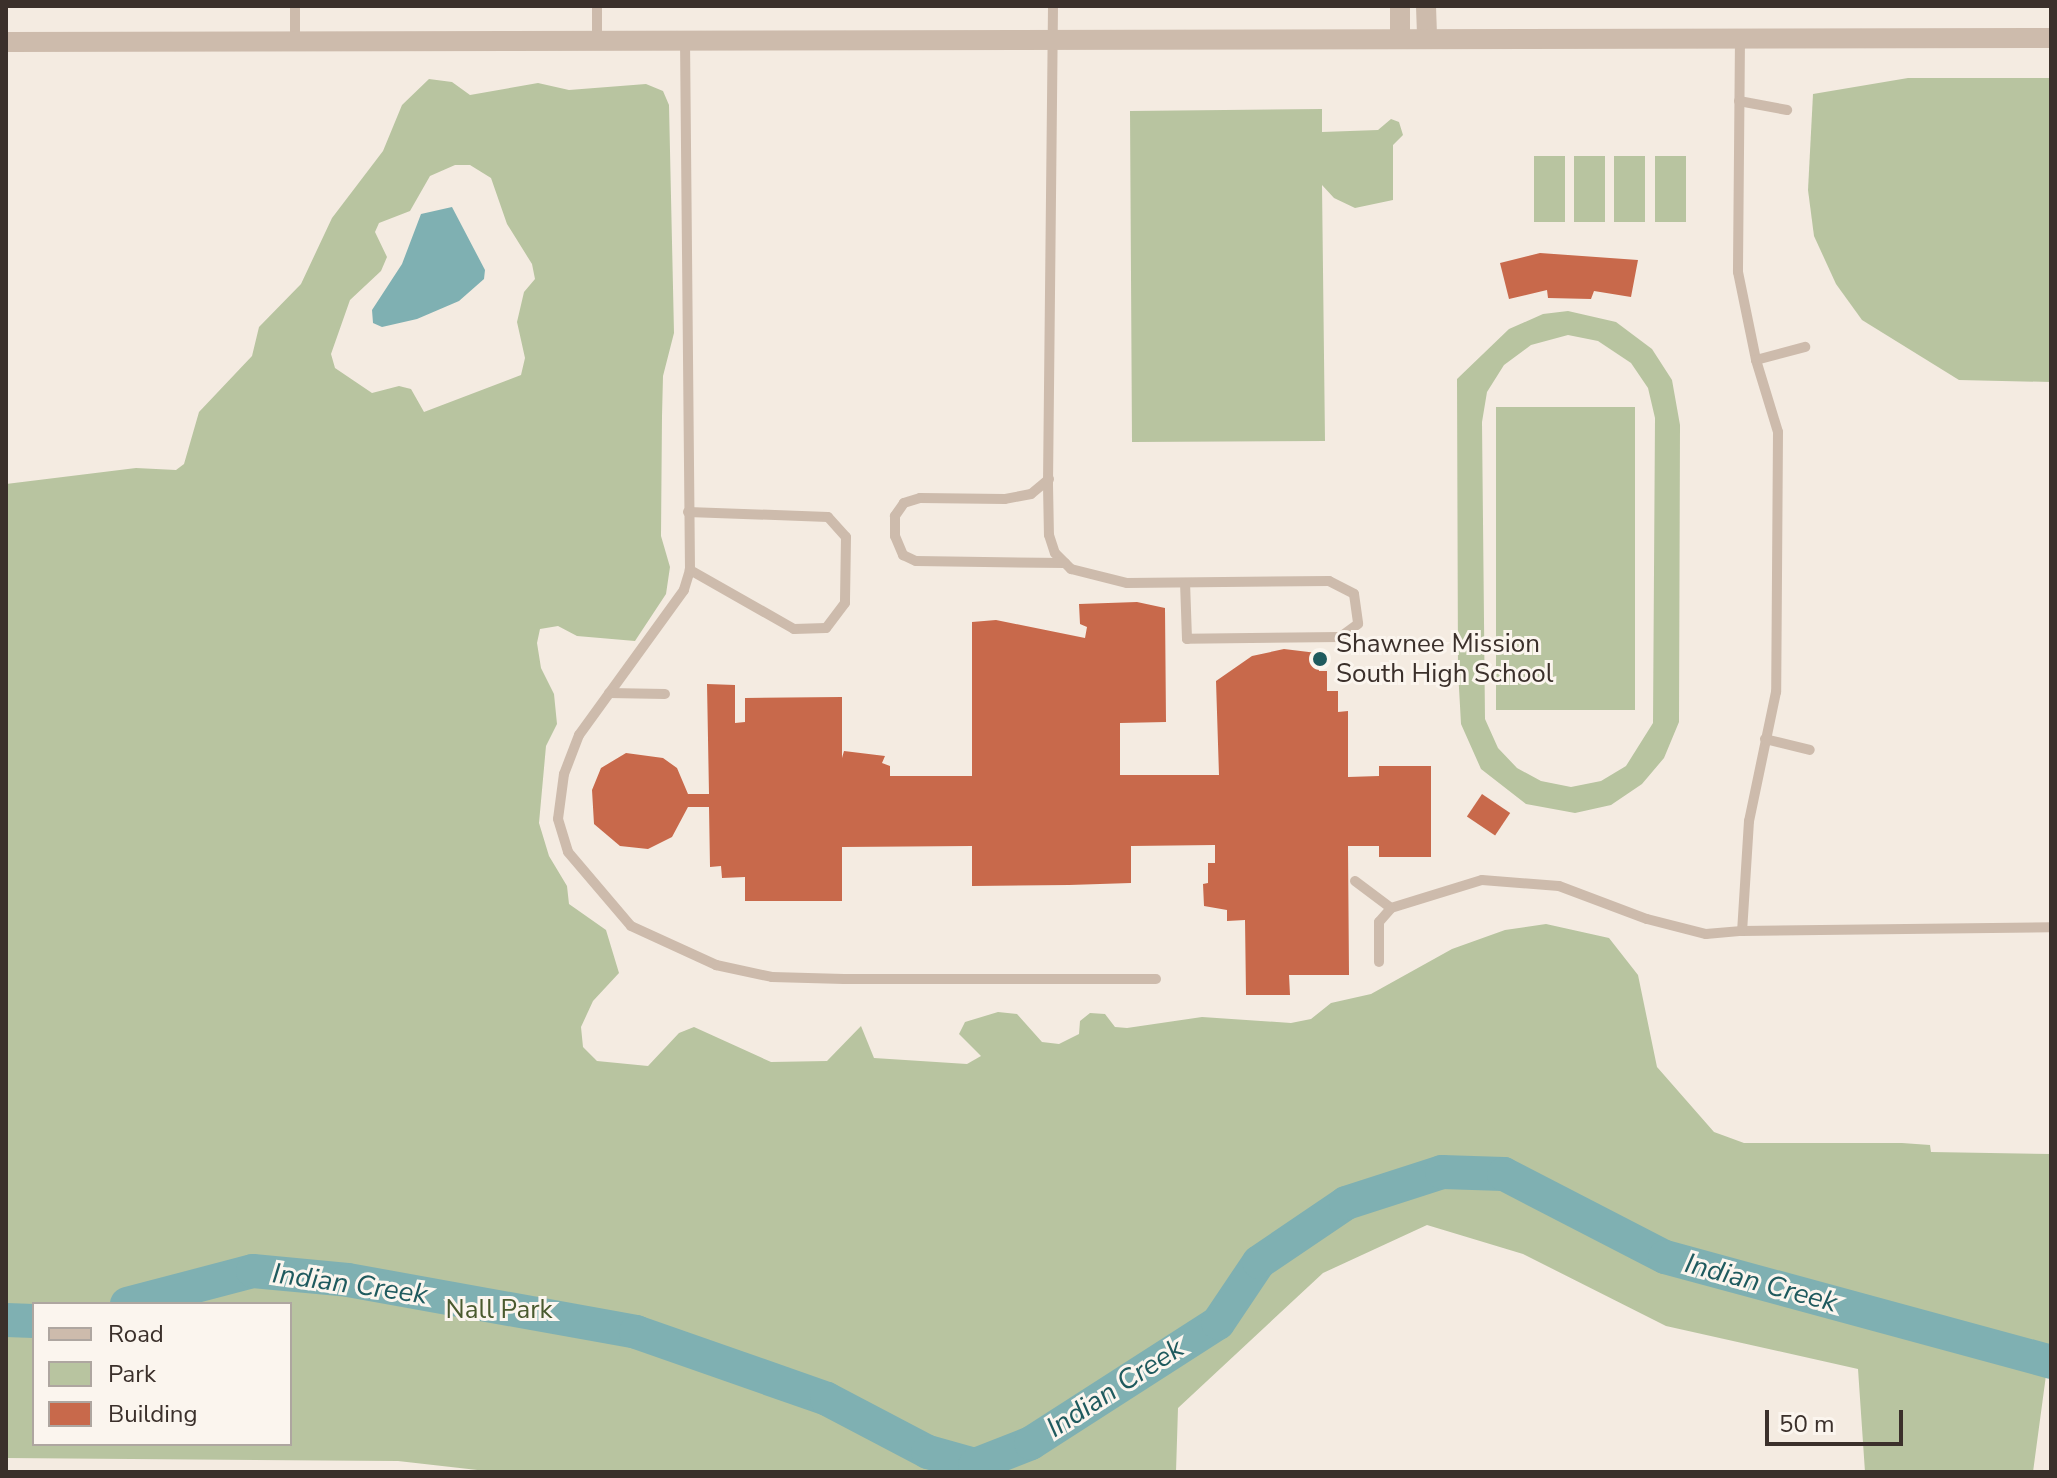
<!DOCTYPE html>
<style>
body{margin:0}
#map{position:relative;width:2057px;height:1478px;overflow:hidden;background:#f4ebe1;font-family:"Nunito Sans",sans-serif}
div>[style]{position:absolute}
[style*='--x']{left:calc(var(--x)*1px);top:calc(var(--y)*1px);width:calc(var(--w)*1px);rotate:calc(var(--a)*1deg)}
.green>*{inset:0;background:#b8c4a0;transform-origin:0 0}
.water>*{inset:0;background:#7fb0b2}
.river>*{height:34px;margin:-17px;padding:0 17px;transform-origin:17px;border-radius:17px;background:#7fb0b2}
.building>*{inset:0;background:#c8694b;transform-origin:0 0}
.service>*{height:10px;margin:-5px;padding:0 5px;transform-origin:5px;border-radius:5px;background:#cdbbac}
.minor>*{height:20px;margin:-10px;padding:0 10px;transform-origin:10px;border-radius:10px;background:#cdbbac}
.dots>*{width:22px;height:22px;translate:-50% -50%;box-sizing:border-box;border:4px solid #fbf5ee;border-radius:50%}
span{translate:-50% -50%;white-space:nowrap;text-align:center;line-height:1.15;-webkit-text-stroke:6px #fbf5ee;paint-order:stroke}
.poi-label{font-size:26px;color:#3b302b}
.left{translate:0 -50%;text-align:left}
.park-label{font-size:26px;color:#4a5a2e}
.water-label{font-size:28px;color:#1f5a5e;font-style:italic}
.frame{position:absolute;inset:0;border:8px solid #3b302b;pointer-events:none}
.legend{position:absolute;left:32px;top:1302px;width:260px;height:144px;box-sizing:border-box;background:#fbf5ee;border:2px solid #aea6a0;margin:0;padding:10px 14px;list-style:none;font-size:24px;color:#3b302b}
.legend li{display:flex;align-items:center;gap:16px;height:40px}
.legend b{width:40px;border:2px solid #aea6a0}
.scale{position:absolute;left:1765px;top:1410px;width:138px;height:36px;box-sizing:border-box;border:4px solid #3b302b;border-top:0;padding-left:10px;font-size:24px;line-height:28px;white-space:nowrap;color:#3b302b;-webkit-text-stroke:6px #fbf5ee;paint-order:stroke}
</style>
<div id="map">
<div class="green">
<i style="clip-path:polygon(1908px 78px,2051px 78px,2051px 382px,1959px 380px,1862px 320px,1836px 284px,1814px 236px,1808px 190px,1813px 94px)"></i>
<i style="clip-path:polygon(evenodd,429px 79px,452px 82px,470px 95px,538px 83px,569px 90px,646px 84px,663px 91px,669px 105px,674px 333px,663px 376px,662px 416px,661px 536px,670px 567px,666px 594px,635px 641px,577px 636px,558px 626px,540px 629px,537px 643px,541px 668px,554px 694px,557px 724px,546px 746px,539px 823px,549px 856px,567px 886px,569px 904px,606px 930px,619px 973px,593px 1001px,581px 1027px,583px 1047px,597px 1061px,648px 1066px,679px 1033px,694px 1027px,771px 1062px,827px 1061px,861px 1026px,874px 1058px,967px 1064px,981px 1056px,959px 1034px,965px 1022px,998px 1012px,1017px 1014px,1042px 1042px,1059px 1044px,1079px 1034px,1080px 1021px,1090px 1013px,1105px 1014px,1115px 1027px,1127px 1028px,1202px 1017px,1291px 1023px,1311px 1019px,1331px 1003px,1371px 994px,1452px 949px,1505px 930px,1546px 924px,1609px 938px,1638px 975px,1657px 1067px,1714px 1132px,1744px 1143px,1902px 1143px,1930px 1145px,1931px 1152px,2051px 1154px,2051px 1338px,2033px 1472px,1865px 1472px,1858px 1369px,1666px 1326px,1523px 1254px,1427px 1225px,1323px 1273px,1178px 1408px,1176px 1472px,495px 1472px,398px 1461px,6px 1458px,6px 484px,136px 468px,176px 470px,184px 464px,199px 412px,252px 356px,259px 327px,301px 284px,332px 218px,383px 151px,402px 105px,429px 79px,455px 165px,470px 165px,491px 178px,507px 224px,532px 264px,535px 279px,524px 292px,517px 322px,525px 358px,521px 375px,424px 412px,411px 389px,399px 386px,372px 393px,335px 368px,331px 354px,350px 300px,381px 271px,387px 257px,375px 232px,379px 223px,410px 211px,430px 176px,455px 165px,429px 79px,290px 1304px,290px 1444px,34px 1444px,34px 1304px,290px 1304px)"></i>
<i style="clip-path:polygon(1322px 109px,1322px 132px,1378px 130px,1391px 119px,1399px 122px,1403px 135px,1393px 145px,1393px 200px,1355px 208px,1334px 198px,1322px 185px,1325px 441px,1132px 442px,1130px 111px)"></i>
<i style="left:1534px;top:156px;width:31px;height:66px"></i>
<i style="left:1574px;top:156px;width:31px;height:66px"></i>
<i style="left:1614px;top:156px;width:31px;height:66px"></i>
<i style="left:1655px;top:156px;width:31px;height:66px"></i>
<i style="clip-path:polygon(evenodd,1568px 311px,1616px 322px,1652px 349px,1672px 380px,1680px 425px,1679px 722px,1664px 758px,1642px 784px,1611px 805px,1575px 813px,1526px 804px,1481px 769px,1461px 724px,1458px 670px,1457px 379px,1509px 329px,1543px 314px,1568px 311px,1568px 335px,1598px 341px,1631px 363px,1648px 388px,1655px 418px,1653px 723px,1626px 766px,1601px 781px,1571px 787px,1541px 781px,1517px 768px,1498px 748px,1485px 719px,1482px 422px,1487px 392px,1504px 365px,1531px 345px,1568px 335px)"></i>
<i style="left:1635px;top:407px;width:303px;height:139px;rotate:90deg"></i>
</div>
<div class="water">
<i style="clip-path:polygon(452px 207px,485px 270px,484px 279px,459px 301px,417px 319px,382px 327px,373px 323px,372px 310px,402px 264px,421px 214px)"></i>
</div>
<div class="river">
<i style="--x:127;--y:1304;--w:130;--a:-14.7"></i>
<i style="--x:253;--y:1271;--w:95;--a:5.4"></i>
<i style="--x:348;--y:1280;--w:293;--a:10.2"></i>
<i style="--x:636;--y:1332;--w:202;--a:19.3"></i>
<i style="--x:827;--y:1399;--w:114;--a:27.7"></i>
<i style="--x:928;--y:1452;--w:49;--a:15.5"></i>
<i style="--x:975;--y:1465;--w:60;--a:-21.4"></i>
<i style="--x:1031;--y:1443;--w:222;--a:-32.7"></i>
<i style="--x:1218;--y:1323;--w:73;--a:-56.1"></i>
<i style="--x:1259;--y:1262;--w:105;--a:-34.1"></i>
<i style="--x:1346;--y:1203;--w:101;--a:-17.9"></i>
<i style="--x:1442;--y:1172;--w:62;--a:1.8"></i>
<i style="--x:1504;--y:1174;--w:181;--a:27.3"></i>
<i style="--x:1665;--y:1257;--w:400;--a:15.2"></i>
<i style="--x:6;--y:1320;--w:28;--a:2"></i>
</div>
<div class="building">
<i style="clip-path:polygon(1540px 253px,1638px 260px,1631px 297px,1594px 291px,1591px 299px,1548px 298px,1547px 290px,1509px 299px,1500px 263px)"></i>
<i style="clip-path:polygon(1137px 602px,1165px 608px,1166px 722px,1120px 723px,1120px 775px,1219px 775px,1216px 681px,1252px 656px,1284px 649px,1317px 653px,1319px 671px,1327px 671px,1327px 691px,1338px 691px,1338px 712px,1348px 711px,1348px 777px,1379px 776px,1379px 766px,1431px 766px,1431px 857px,1379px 857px,1379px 846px,1348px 846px,1349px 975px,1289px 975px,1290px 995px,1246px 995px,1245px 920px,1227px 921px,1227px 910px,1204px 906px,1203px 884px,1208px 883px,1208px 863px,1215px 863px,1215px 845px,1131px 846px,1131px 883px,1069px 885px,972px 886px,972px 846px,842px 847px,842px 901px,745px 901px,745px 877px,722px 878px,721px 866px,710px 867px,709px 807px,688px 807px,672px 837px,648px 849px,620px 846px,594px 824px,592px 790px,601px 768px,626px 753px,663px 758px,677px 768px,688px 794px,709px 794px,707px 684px,735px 685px,735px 723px,745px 722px,745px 698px,842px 697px,842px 758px,844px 751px,885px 756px,882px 763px,890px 766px,890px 776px,972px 776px,972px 622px,996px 620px,1085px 638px,1087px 627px,1080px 624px,1079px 604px)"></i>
<i style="left:1482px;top:794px;width:34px;height:27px;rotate:34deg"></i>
</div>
<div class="service">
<i style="--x:597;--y:6;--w:34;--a:90"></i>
<i style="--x:1053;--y:6;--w:479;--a:90.6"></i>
<i style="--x:1048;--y:485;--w:50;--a:88.9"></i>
<i style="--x:1049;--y:535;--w:19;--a:72"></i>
<i style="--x:1055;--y:553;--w:23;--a:45"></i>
<i style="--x:1071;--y:569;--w:58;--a:14"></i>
<i style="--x:1127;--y:583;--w:202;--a:-0.6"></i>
<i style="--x:1329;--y:581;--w:28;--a:27"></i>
<i style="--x:1354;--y:594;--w:30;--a:82"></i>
<i style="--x:1358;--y:624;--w:22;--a:144"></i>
<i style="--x:1340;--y:637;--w:153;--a:179.3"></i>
<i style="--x:1187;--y:639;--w:56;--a:-92"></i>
<i style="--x:1740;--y:38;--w:234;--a:90.5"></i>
<i style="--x:1738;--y:272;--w:90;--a:78.4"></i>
<i style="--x:1756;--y:360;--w:75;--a:73"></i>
<i style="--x:1778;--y:432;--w:260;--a:90.4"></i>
<i style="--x:1776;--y:692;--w:132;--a:101.8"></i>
<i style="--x:1749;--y:821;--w:110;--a:93.6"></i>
<i style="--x:1742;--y:931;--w:309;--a:-0.7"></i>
<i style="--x:685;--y:39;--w:531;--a:89.46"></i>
<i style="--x:690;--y:570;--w:21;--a:107"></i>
<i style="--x:684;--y:590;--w:179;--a:125.9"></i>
<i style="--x:579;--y:735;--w:42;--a:111"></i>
<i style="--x:564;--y:774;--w:45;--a:97.6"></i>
<i style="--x:558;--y:819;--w:34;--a:73"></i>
<i style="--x:568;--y:852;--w:97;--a:49.6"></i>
<i style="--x:631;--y:926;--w:94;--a:24.6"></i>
<i style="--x:716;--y:965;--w:57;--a:12.1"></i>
<i style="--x:772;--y:977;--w:72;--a:1.6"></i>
<i style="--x:844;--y:979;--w:312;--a:0"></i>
<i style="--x:295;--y:41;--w:35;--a:-90"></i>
<i style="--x:1739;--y:101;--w:49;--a:10.6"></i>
<i style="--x:1756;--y:360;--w:51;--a:-14.9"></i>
<i style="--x:1049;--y:479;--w:23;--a:140"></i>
<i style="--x:1031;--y:494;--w:26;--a:169"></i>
<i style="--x:1005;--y:499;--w:85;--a:-179.3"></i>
<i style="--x:920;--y:498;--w:17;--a:163"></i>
<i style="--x:904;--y:503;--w:16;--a:125"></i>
<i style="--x:895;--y:516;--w:20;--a:90"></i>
<i style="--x:895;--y:536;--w:21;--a:67"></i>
<i style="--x:903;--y:555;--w:14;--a:25"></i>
<i style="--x:916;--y:561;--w:149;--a:0.8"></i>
<i style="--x:688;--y:512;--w:140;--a:2"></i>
<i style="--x:828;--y:517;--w:27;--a:48"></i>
<i style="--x:846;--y:537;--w:66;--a:90.9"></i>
<i style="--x:845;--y:603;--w:31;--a:127"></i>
<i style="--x:826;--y:628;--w:32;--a:178"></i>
<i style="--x:794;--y:629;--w:120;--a:-150.4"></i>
<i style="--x:609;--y:693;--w:56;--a:1"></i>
<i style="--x:1765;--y:739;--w:46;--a:13.7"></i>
<i style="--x:1355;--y:881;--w:45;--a:36.9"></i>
<i style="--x:1391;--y:908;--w:95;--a:-17.1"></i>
<i style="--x:1482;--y:880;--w:77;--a:4.5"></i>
<i style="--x:1559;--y:886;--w:94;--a:20.6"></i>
<i style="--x:1647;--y:919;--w:61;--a:14.3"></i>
<i style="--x:1706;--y:934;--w:36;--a:-5"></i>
<i style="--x:1379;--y:962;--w:40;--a:-90"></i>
<i style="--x:1379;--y:922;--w:18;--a:-49"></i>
</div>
<div class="minor">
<i style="--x:1400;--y:6;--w:33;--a:90"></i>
<i style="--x:1426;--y:6;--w:33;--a:88"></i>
<i style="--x:6;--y:42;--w:2045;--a:-0.11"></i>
</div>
<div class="dots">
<i style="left:1320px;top:659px;background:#1f5a5e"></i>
</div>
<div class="poi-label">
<span class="left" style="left:1336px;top:659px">Shawnee Mission<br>South High School</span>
</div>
<div class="park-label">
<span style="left:499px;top:1310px">Nall Park</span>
</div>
<div class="water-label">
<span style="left:1761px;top:1283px;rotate:15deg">Indian Creek</span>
<span style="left:350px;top:1284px;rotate:8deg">Indian Creek</span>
<span style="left:1115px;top:1388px;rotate:-33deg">Indian Creek</span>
</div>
<div class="frame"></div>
<ul class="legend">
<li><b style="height:10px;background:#cdbbac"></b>Road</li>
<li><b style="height:22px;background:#b8c4a0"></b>Park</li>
<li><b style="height:22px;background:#c8694b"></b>Building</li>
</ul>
<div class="scale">50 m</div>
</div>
